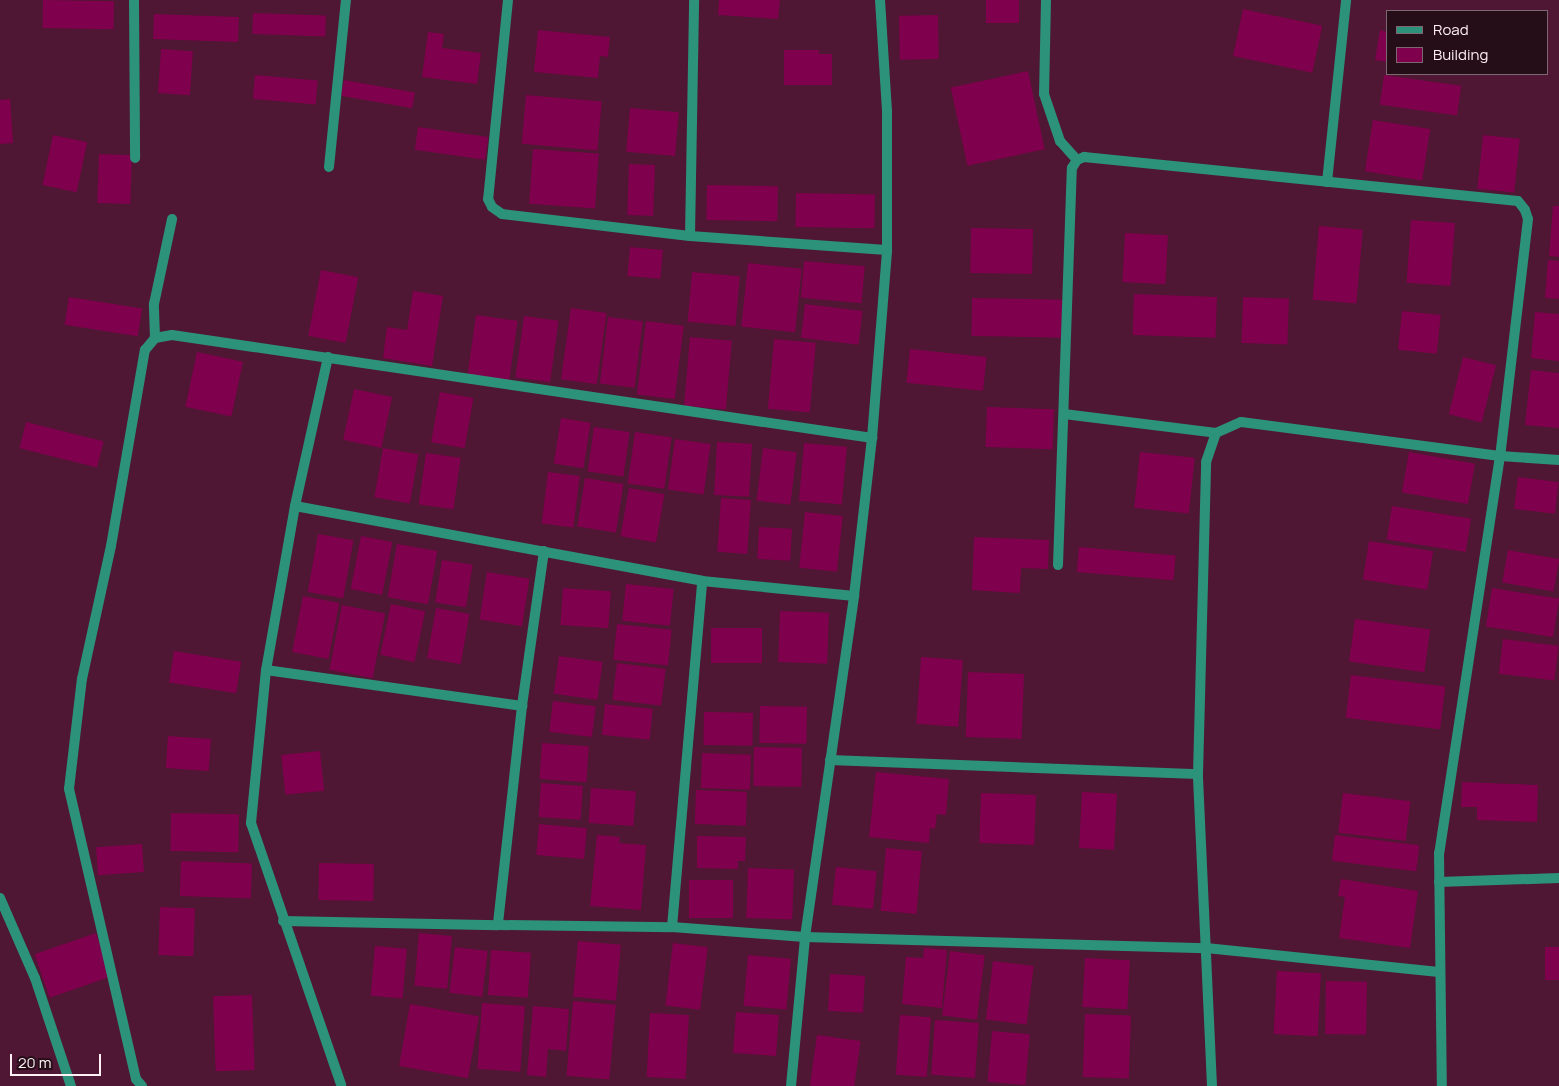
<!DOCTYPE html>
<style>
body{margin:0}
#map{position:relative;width:1559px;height:1086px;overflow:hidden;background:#4f1733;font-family:Manrope,sans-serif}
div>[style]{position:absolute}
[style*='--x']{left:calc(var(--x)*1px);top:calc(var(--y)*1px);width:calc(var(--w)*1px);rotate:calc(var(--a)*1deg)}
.building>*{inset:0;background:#7f004c;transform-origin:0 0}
.street>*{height:10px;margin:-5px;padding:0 5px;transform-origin:5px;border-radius:5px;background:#2c927a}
span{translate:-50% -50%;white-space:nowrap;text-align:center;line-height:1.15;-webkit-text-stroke:4px #260e19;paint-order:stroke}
.legend{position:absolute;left:1386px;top:10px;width:162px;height:65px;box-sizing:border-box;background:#260e19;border:1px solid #7d6871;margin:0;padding:6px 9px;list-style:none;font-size:15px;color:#fff0f5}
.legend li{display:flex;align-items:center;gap:10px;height:25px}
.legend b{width:25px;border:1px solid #7d6871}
.scale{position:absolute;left:10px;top:1054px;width:91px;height:22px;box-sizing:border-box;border:2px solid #fff0f5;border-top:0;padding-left:6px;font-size:15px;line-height:18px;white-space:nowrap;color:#fff0f5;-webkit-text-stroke:4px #260e19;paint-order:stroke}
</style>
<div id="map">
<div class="building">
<i style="left:43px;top:0;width:71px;height:28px;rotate:1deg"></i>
<i style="clip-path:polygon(719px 0,780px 0,778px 19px,718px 15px)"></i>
<i style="left:986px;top:0;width:33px;height:23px"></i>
<i style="left:1243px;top:9px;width:81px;height:48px;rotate:12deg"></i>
<i style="left:253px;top:13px;width:73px;height:21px;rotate:2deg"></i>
<i style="left:154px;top:14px;width:85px;height:25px;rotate:2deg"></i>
<i style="left:938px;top:15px;width:44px;height:39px;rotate:89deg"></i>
<i style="clip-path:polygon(538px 30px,610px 37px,608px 57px,600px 56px,598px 78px,534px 72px)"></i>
<i style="clip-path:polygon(1380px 30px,1388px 32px,1388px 62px,1375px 60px)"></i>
<i style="clip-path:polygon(428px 32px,444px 34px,442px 48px,481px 53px,477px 84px,422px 77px)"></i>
<i style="left:161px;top:49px;width:32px;height:44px;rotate:4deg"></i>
<i style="clip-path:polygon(784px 50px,819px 50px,819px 54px,832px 54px,832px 85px,784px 85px)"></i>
<i style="left:1028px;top:71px;width:80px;height:79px;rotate:78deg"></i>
<i style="left:255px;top:75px;width:63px;height:24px;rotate:5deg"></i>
<i style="left:1384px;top:75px;width:78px;height:30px;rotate:8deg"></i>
<i style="left:344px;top:80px;width:72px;height:16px;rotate:10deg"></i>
<i style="left:526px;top:95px;width:76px;height:49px;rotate:5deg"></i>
<i style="clip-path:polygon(10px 99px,13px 143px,0 144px,0 100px)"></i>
<i style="left:630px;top:108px;width:49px;height:44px;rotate:5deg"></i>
<i style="left:1373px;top:120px;width:58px;height:52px;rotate:9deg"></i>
<i style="left:418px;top:127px;width:71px;height:23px;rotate:8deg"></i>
<i style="left:53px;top:135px;width:35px;height:51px;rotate:12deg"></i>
<i style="left:1483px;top:135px;width:37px;height:54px;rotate:6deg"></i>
<i style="left:533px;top:149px;width:66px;height:55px;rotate:4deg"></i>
<i style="left:99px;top:154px;width:33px;height:49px;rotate:2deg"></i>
<i style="left:629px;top:164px;width:26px;height:51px;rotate:2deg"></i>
<i style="left:707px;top:185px;width:71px;height:35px;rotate:1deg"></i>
<i style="left:796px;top:193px;width:79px;height:34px;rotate:1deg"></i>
<i style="clip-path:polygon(1553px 206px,1559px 206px,1559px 257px,1549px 256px)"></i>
<i style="left:1411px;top:220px;width:44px;height:63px;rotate:4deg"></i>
<i style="left:1319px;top:226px;width:44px;height:74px;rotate:5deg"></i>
<i style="left:971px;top:228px;width:62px;height:45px;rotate:1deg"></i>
<i style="left:1125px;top:233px;width:43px;height:49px;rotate:3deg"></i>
<i style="left:630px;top:247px;width:33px;height:29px;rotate:5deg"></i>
<i style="clip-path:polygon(1548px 260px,1559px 261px,1559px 299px,1545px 298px)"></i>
<i style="left:804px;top:261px;width:61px;height:37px;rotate:5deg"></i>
<i style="left:748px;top:263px;width:54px;height:64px;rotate:6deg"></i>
<i style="left:321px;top:270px;width:38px;height:67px;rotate:11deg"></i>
<i style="left:692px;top:272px;width:48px;height:50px;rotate:5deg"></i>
<i style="clip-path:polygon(413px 291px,443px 296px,432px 366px,383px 358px,387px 327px,407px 330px)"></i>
<i style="left:1134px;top:294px;width:83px;height:41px;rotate:2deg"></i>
<i style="left:69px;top:297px;width:74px;height:28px;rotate:9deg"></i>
<i style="left:1243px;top:297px;width:46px;height:46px;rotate:2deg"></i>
<i style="left:972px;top:298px;width:94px;height:38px;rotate:1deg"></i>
<i style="left:805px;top:304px;width:58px;height:34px;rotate:7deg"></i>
<i style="left:571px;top:308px;width:36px;height:72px;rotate:8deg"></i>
<i style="left:1402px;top:311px;width:39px;height:39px;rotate:6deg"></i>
<i style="clip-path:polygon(1535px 312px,1559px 314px,1559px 361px,1531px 358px)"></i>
<i style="left:476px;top:315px;width:42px;height:61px;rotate:8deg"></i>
<i style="left:524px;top:316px;width:35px;height:62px;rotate:8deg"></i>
<i style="left:608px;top:317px;width:35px;height:67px;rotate:7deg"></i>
<i style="left:646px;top:321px;width:38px;height:74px;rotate:7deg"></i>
<i style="left:690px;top:337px;width:42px;height:69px;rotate:5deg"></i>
<i style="left:774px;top:339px;width:42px;height:70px;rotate:5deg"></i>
<i style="left:910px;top:349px;width:77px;height:34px;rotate:6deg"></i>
<i style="left:197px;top:352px;width:47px;height:56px;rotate:12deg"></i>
<i style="left:1463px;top:357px;width:34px;height:59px;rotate:14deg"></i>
<i style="clip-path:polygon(1531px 370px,1559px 373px,1559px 428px,1525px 425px)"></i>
<i style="left:354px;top:389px;width:39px;height:52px;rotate:12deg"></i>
<i style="left:440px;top:392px;width:34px;height:51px;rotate:10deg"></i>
<i style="left:987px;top:407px;width:67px;height:40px;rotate:2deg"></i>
<i style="left:561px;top:418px;width:30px;height:46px;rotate:9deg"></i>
<i style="left:26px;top:422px;width:80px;height:27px;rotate:14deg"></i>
<i style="left:594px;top:427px;width:36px;height:45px;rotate:8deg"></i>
<i style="left:635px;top:432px;width:37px;height:52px;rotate:8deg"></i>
<i style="left:675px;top:439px;width:36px;height:51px;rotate:8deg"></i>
<i style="left:717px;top:442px;width:35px;height:53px;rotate:3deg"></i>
<i style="left:804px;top:443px;width:43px;height:58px;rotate:5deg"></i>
<i style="left:383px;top:448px;width:36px;height:50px;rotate:10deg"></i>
<i style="left:763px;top:448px;width:34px;height:53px;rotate:7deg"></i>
<i style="left:1140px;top:452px;width:55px;height:56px;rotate:6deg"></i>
<i style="left:1409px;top:452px;width:67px;height:41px;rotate:10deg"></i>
<i style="left:426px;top:453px;width:35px;height:52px;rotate:8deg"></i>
<i style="left:548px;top:472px;width:32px;height:52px;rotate:7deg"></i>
<i style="left:1518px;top:477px;width:41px;height:32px;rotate:7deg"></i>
<i style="left:585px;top:478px;width:39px;height:49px;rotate:9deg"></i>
<i style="left:629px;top:488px;width:36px;height:49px;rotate:10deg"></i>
<i style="left:721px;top:498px;width:30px;height:54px;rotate:4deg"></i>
<i style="left:1392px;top:506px;width:80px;height:34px;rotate:9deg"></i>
<i style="left:805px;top:512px;width:38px;height:56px;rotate:6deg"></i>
<i style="left:759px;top:527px;width:33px;height:32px;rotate:3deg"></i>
<i style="left:318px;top:534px;width:36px;height:59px;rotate:10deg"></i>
<i style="left:361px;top:536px;width:32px;height:54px;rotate:11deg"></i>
<i style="clip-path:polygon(974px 537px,1049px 540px,1048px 569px,1021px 568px,1020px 593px,972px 590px)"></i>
<i style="left:1369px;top:541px;width:65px;height:39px;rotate:9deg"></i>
<i style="left:397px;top:544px;width:41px;height:54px;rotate:10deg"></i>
<i style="left:1079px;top:547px;width:97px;height:25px;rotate:5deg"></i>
<i style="left:1508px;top:550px;width:52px;height:33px;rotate:10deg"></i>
<i style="left:442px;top:560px;width:31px;height:43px;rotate:9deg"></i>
<i style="left:487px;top:572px;width:43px;height:48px;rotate:9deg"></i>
<i style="left:626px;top:584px;width:48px;height:37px;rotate:6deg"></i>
<i style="left:563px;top:588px;width:48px;height:37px;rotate:4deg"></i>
<i style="left:1492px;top:588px;width:68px;height:39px;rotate:9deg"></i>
<i style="left:303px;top:596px;width:37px;height:57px;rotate:11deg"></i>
<i style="left:391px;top:604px;width:35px;height:52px;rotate:12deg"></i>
<i style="left:342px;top:605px;width:44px;height:66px;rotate:11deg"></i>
<i style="left:436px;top:608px;width:34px;height:51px;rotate:10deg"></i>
<i style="left:780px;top:611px;width:49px;height:51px;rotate:2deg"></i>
<i style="left:1355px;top:619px;width:76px;height:43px;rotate:8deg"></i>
<i style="left:617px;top:624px;width:55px;height:36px;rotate:6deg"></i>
<i style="left:711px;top:628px;width:51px;height:35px"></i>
<i style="left:1503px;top:639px;width:56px;height:35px;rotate:7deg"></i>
<i style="left:174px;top:651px;width:68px;height:32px;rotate:9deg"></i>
<i style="left:559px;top:656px;width:44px;height:38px;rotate:8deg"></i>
<i style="left:921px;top:657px;width:42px;height:67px;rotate:4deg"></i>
<i style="left:617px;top:663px;width:49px;height:37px;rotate:7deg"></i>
<i style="left:968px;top:672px;width:56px;height:65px;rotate:2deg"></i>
<i style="left:1351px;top:675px;width:95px;height:43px;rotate:7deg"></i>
<i style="left:553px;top:701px;width:43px;height:31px;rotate:7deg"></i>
<i style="left:605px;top:704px;width:48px;height:31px;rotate:6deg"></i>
<i style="left:760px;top:706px;width:47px;height:37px;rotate:1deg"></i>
<i style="left:704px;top:712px;width:49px;height:33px;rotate:1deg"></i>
<i style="left:168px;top:736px;width:43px;height:32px;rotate:4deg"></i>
<i style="left:542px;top:743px;width:47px;height:36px;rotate:4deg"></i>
<i style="left:754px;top:747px;width:48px;height:39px;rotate:1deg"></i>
<i style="left:320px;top:751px;width:40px;height:39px;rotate:84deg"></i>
<i style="left:702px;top:753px;width:49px;height:35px;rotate:2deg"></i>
<i style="clip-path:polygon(876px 772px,949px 779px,946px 815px,937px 814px,935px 829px,930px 828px,929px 843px,869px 837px)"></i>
<i style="clip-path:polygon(1462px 782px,1538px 785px,1537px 822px,1477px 820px,1477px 807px,1461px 807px)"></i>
<i style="left:541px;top:783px;width:42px;height:34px;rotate:4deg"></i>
<i style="left:591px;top:788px;width:45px;height:35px;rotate:4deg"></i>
<i style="left:696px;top:790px;width:51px;height:34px;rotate:2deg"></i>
<i style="left:1082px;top:792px;width:35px;height:56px;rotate:3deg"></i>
<i style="left:981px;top:793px;width:55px;height:50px;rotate:2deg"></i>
<i style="left:1343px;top:793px;width:68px;height:40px;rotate:7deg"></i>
<i style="left:171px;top:813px;width:68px;height:38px;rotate:1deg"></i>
<i style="left:539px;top:824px;width:48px;height:31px;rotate:5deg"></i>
<i style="clip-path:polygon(597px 835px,620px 837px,619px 843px,646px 845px,641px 910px,590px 906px)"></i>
<i style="left:1335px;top:835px;width:85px;height:26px;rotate:7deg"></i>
<i style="clip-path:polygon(697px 836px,746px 837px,745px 861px,738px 861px,738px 869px,697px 868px)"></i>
<i style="left:142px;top:844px;width:28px;height:46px;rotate:86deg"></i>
<i style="left:886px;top:848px;width:36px;height:63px;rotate:5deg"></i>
<i style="left:181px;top:861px;width:71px;height:35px;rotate:2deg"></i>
<i style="left:319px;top:863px;width:55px;height:37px;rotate:1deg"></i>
<i style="left:836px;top:867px;width:41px;height:38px;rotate:6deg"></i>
<i style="left:748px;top:868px;width:46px;height:50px;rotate:2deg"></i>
<i style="clip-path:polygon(1341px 879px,1418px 891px,1410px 948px,1339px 938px,1345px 897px,1338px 896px)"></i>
<i style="left:689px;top:880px;width:44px;height:38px"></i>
<i style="left:160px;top:907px;width:35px;height:48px;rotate:2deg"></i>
<i style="left:96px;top:933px;width:46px;height:65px;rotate:71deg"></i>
<i style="left:419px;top:933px;width:33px;height:53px;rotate:5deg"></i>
<i style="left:578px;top:941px;width:43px;height:56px;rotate:5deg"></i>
<i style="left:673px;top:943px;width:35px;height:63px;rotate:7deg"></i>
<i style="left:375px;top:946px;width:32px;height:50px;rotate:5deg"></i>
<i style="left:455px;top:947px;width:33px;height:46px;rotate:7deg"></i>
<i style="left:1545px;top:947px;width:14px;height:33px"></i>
<i style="clip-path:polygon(924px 948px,947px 950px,942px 1008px,902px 1004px,906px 957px,923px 958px)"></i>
<i style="left:491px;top:950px;width:40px;height:45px;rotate:4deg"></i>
<i style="left:950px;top:951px;width:35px;height:65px;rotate:7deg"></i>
<i style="left:748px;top:955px;width:43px;height:51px;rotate:5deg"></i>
<i style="left:1085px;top:958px;width:45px;height:49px;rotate:3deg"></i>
<i style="left:993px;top:961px;width:41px;height:59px;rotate:7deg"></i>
<i style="left:1277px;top:971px;width:44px;height:63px;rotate:3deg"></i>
<i style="left:830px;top:974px;width:35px;height:37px;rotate:3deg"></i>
<i style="left:1326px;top:981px;width:41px;height:53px;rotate:1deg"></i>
<i style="left:252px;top:995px;width:75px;height:39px;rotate:88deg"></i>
<i style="left:573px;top:1001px;width:43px;height:75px;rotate:5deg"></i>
<i style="left:482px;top:1003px;width:43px;height:66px;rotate:4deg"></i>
<i style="left:410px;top:1004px;width:70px;height:63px;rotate:10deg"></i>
<i style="clip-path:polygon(533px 1006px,569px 1009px,566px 1051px,548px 1049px,546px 1077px,527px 1075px)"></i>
<i style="left:736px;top:1012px;width:43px;height:41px;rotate:4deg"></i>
<i style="left:650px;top:1013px;width:39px;height:64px;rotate:3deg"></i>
<i style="left:1085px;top:1014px;width:46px;height:63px;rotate:2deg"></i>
<i style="left:900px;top:1015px;width:31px;height:60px;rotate:4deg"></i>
<i style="left:935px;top:1020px;width:44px;height:55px;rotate:4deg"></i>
<i style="left:992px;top:1031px;width:38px;height:51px;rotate:5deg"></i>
<i style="left:817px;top:1035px;width:44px;height:51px;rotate:8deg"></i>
</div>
<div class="street">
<i style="--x:134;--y:0;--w:158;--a:89.6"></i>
<i style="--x:508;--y:0;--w:200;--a:95.7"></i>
<i style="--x:488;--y:199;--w:9;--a:63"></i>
<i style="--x:492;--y:207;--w:12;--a:35"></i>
<i style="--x:502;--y:214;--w:189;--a:6.7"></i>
<i style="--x:690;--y:236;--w:197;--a:4.1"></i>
<i style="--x:1046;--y:0;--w:94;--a:91.2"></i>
<i style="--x:1044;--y:94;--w:50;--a:71.2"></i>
<i style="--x:1060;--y:141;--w:25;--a:48"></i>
<i style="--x:329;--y:167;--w:168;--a:-84.2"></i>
<i style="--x:1327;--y:182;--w:183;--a:-84"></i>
<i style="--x:690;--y:236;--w:236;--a:-89"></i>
<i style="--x:155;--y:338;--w:34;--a:-92"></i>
<i style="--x:154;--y:304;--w:87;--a:-78"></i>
<i style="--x:328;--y:357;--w:153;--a:102.5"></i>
<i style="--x:295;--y:506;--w:167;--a:100"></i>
<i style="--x:266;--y:670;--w:154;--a:95.6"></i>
<i style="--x:251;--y:823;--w:277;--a:71"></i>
<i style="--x:1064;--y:414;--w:153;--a:7.1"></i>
<i style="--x:1216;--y:433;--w:27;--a:-24"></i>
<i style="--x:1241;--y:422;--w:261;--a:7.5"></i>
<i style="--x:1500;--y:456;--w:59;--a:3.9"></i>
<i style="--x:295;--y:506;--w:414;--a:10.4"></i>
<i style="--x:702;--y:581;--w:153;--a:5.6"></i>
<i style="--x:544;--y:551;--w:157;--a:98.1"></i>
<i style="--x:522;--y:706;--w:220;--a:96.3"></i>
<i style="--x:498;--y:925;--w:174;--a:0.7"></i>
<i style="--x:672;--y:927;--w:133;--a:4.3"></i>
<i style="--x:805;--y:937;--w:401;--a:1.6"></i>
<i style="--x:1206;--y:948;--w:234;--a:5.9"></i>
<i style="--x:1058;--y:565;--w:397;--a:-88"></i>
<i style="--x:1072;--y:168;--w:9;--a:-58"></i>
<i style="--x:1077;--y:160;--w:8;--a:-23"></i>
<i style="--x:1084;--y:157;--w:436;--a:5.8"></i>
<i style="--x:1518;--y:201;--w:11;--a:52"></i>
<i style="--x:1525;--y:210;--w:9;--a:72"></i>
<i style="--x:1528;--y:219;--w:239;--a:96.7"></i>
<i style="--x:1500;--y:456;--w:402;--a:98.7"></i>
<i style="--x:1439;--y:853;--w:233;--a:89.3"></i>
<i style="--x:266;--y:670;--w:259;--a:8"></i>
<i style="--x:830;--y:760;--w:368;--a:2.2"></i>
<i style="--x:1439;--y:882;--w:120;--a:-1.9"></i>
<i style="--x:0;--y:898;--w:87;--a:66.4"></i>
<i style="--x:35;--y:978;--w:114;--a:71.6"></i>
<i style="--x:283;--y:921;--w:215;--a:1.1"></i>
<i style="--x:672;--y:927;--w:347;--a:-85"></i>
<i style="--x:142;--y:1086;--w:9;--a:-131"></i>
<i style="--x:136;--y:1079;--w:298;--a:-103"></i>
<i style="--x:69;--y:789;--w:111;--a:-83.3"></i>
<i style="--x:82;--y:679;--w:136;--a:-77.7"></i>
<i style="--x:111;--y:546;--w:199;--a:-80.2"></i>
<i style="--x:145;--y:350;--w:16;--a:-50"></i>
<i style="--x:155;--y:338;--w:17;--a:-10"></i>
<i style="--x:172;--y:335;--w:708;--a:8.37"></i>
<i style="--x:791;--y:1086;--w:150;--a:-84.6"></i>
<i style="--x:805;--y:937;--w:345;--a:-81.8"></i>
<i style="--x:854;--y:596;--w:159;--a:-83.5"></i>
<i style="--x:872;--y:438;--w:189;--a:-85.4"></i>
<i style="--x:887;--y:250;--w:139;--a:-90"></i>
<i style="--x:887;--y:111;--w:111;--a:-93.6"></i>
<i style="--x:1212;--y:1086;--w:312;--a:-92.6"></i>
<i style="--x:1198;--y:774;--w:312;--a:-88.5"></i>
<i style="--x:1206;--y:462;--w:31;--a:-71"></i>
</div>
<ul class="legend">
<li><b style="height:6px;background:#2c927a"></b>Road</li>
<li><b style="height:14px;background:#7f004c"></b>Building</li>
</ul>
<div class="scale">20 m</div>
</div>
